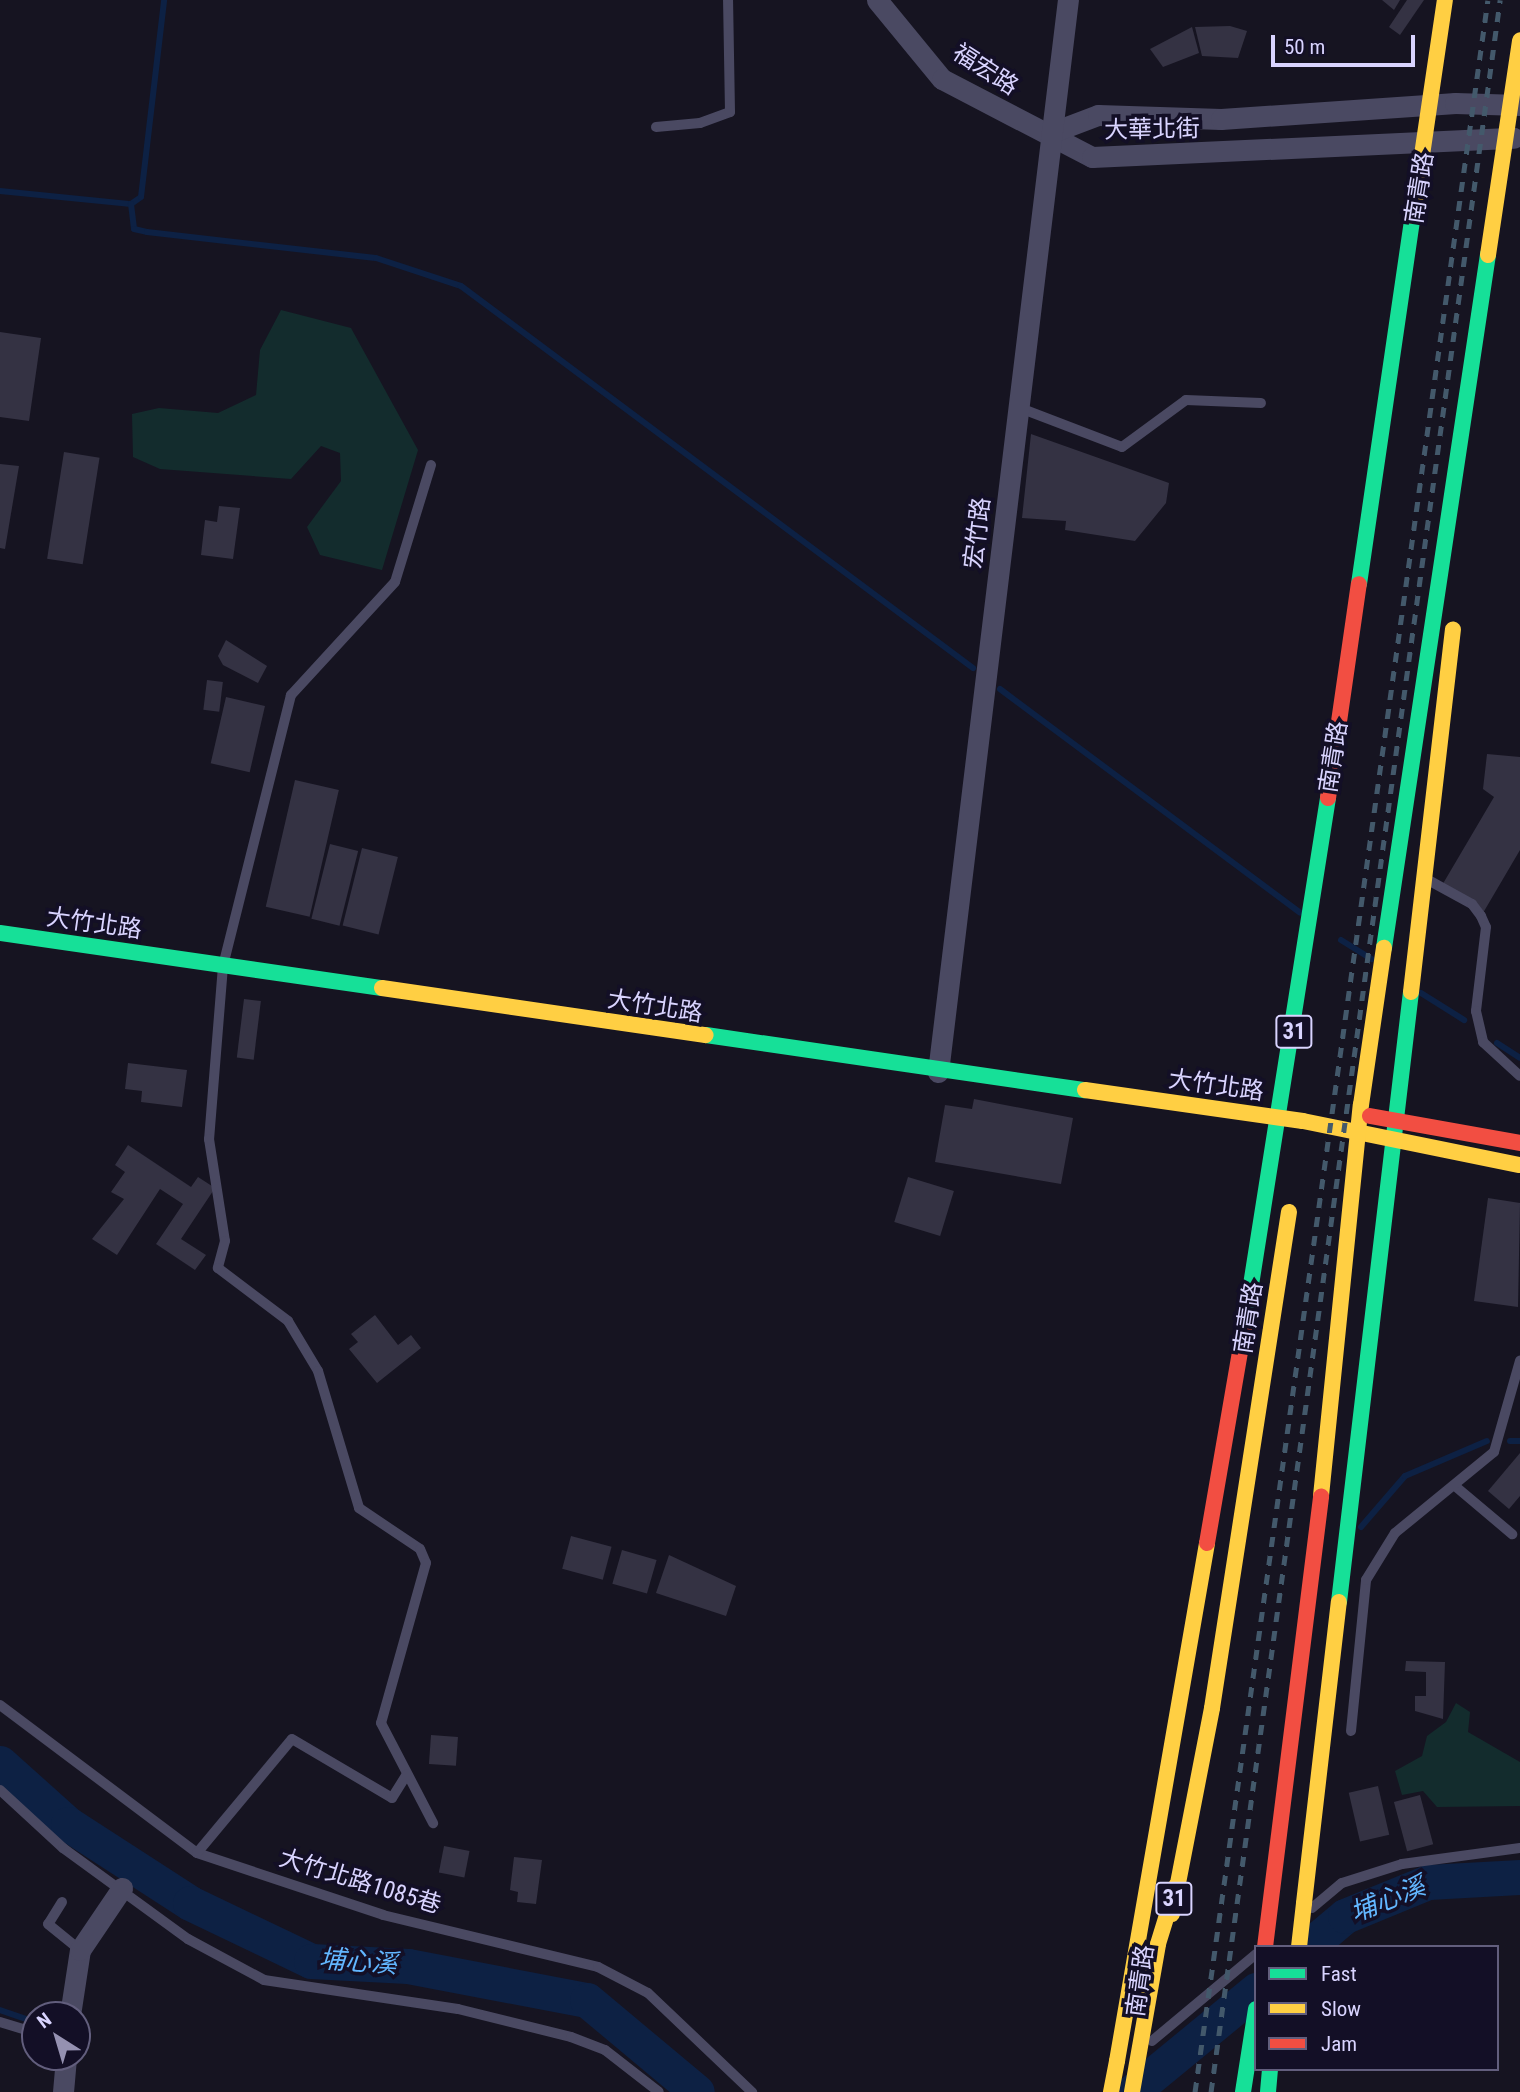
<!DOCTYPE html>
<meta charset="utf-8">
<style>
body{margin:0}
#map{position:relative;width:1520px;height:2092px;overflow:hidden;background:#161421;font-family:"Roboto Condensed","Noto Sans TC",sans-serif}
div>[style]{position:absolute}
[style*='--x']{left:calc(var(--x)*1px);top:calc(var(--y)*1px);width:calc(var(--w)*1px);rotate:calc(var(--a)*1deg)}
.green>*{inset:0;background:#132c2d}
.stream>*{height:6px;margin:-3px;padding:0 3px;transform-origin:3px;border-radius:3px;background:#0d2144}
.river>*{height:35px;margin:-17.5px;padding:0 17.5px;transform-origin:17.5px;border-radius:17.5px;background:#0d2144}
.building>*{inset:0;background:#343243;transform-origin:0 0}
.lane>*{height:10px;margin:-5px;padding:0 5px;transform-origin:5px;border-radius:5px;background:#4a4962}
.street>*{height:21px;margin:-10.5px;padding:0 10.5px;transform-origin:10.5px;border-radius:10.5px;background:#4a4962}
.fast>*{height:16px;margin:-8px;padding:0 8px;transform-origin:8px;border-radius:8px;background:#16e098}
.slow>*{height:16px;margin:-8px;padding:0 8px;transform-origin:8px;border-radius:8px;background:#ffcf43}
.jam>*{height:16px;margin:-8px;padding:0 8px;transform-origin:8px;border-radius:8px;background:#f24e42}
.rail>*{height:5px;margin-top:-2.5px;transform-origin:0;background:repeating-linear-gradient(90deg,#43596b 0 10px,transparent 0 19px)}
.slow-bridge>*{height:16px;margin:-8px;padding:0 8px;transform-origin:8px;border-radius:8px;background:#ffcf43}
span{translate:-50% -50%;white-space:nowrap;text-align:center;line-height:1.15;-webkit-text-stroke:7px #130f26;paint-order:stroke}
.shield-label span{padding:2px 5px;background:#130f26;border:2px solid;border-radius:5px;-webkit-text-stroke-width:0}
.shield-label{font-size:23px;color:#d9d4ff;font-weight:700}
.street-label{font-size:24px;color:#d9d4ff}
.water-label{font-size:26px;color:#62b6ff;font-style:italic}
.legend{position:absolute;left:1254px;top:1945px;width:245px;height:126px;box-sizing:border-box;background:#130f26;border:2px solid #625e7d;margin:0;padding:9px 12px;list-style:none;font-size:21px;color:#d9d4ff}
.legend li{display:flex;align-items:center;gap:14px;height:35px}
.legend b{width:35px;border:2px solid #625e7d}
.north{position:absolute;left:21px;top:2001px;width:70px;height:70px;box-sizing:border-box;background:#130f26;border:2px solid #625e7d;border-radius:50%;rotate:323deg;font-size:19px;font-weight:700;line-height:28px;text-align:center;color:#d9d4ff}
.north::after{content:'';display:block;margin:auto;width:24px;height:32px;background:#9591b1;clip-path:polygon(50% 0,100% 100%,50% 72%,0 100%)}
.scale{position:absolute;left:1271px;top:35px;width:144px;height:32px;box-sizing:border-box;border:4px solid #d9d4ff;border-top:0;padding-left:9px;font-size:21px;line-height:24px;white-space:nowrap;color:#d9d4ff;-webkit-text-stroke:5px #130f26;paint-order:stroke}
</style>
<div id="map">
<div class="green">
<i style="clip-path:polygon(281px 310px,351px 328px,418px 450px,382px 570px,320px 555px,307px 527px,341px 481px,340px 453px,321px 446px,291px 479px,160px 469px,133px 457px,132px 414px,159px 408px,218px 413px,256px 395px,260px 350px)"></i>
<i style="clip-path:polygon(1456px 1703px,1470px 1712px,1468px 1732px,1520px 1762px,1520px 1806px,1437px 1807px,1423px 1791px,1402px 1795px,1395px 1771px,1422px 1756px,1427px 1736px,1446px 1722px)"></i>
</div>
<div class="stream">
<i style="--x:0;--y:191;--w:132;--a:5.7"></i>
<i style="--x:131;--y:204;--w:12;--a:-35"></i>
<i style="--x:141;--y:197;--w:198;--a:-83.3"></i>
<i style="--x:131;--y:204;--w:25;--a:83"></i>
<i style="--x:134;--y:229;--w:13;--a:13"></i>
<i style="--x:147;--y:232;--w:230;--a:6.5"></i>
<i style="--x:376;--y:258;--w:89;--a:18.2"></i>
<i style="--x:461;--y:286;--w:639;--a:36.73"></i>
<i style="--x:1000;--y:689;--w:374;--a:36.7"></i>
<i style="--x:1341;--y:940;--w:36;--a:32"></i>
<i style="--x:1421;--y:993;--w:51;--a:32.1"></i>
<i style="--x:1497;--y:1043;--w:27;--a:33"></i>
<i style="--x:1510;--y:1441;--w:10;--a:0"></i>
<i style="--x:1361;--y:1527;--w:67;--a:-49.2"></i>
<i style="--x:1405;--y:1476;--w:89;--a:-23.1"></i>
<i style="--x:0;--y:2010;--w:37;--a:19"></i>
<i style="--x:77;--y:2034;--w:19;--a:-84"></i>
</div>
<div class="river">
<i style="--x:0;--y:1763;--w:91;--a:41.9"></i>
<i style="--x:68;--y:1824;--w:145;--a:32.9"></i>
<i style="--x:190;--y:1903;--w:134;--a:25.6"></i>
<i style="--x:311;--y:1961;--w:97;--a:3"></i>
<i style="--x:408;--y:1966;--w:182;--a:10.8"></i>
<i style="--x:587;--y:2000;--w:143;--a:39.9"></i>
<i style="--x:1308;--y:1947;--w:48;--a:-40"></i>
<i style="--x:1345;--y:1916;--w:90;--a:-22.3"></i>
<i style="--x:1428;--y:1882;--w:92;--a:-3.1"></i>
<i style="--x:1132;--y:2092;--w:161;--a:-39.4"></i>
</div>
<div class="building">
<i style="clip-path:polygon(1382px 0,1400px 0,1394px 10px)"></i>
<i style="clip-path:polygon(1407px 0,1424px 0,1400px 35px,1389px 27px)"></i>
<i style="clip-path:polygon(1230px 26px,1247px 31px,1238px 58px,1202px 56px,1195px 27px)"></i>
<i style="clip-path:polygon(1192px 27px,1199px 53px,1163px 67px,1150px 49px)"></i>
<i style="clip-path:polygon(0 332px,41px 338px,29px 421px,0 417px)"></i>
<i style="clip-path:polygon(1031px 434px,1169px 483px,1166px 503px,1135px 541px,1065px 530px,1066px 521px,1022px 518px)"></i>
<i style="left:64px;top:452px;width:36px;height:108px;rotate:9deg"></i>
<i style="clip-path:polygon(0 464px,19px 466px,5px 549px,0 548px)"></i>
<i style="clip-path:polygon(219px 506px,240px 508px,233px 559px,201px 555px,205px 520px,217px 522px)"></i>
<i style="clip-path:polygon(226px 640px,267px 666px,258px 683px,223px 665px,218px 656px)"></i>
<i style="left:207px;top:680px;width:16px;height:30px;rotate:7deg"></i>
<i style="left:226px;top:697px;width:40px;height:68px;rotate:13deg"></i>
<i style="clip-path:polygon(1487px 754px,1520px 757px,1520px 850px,1483px 913px,1441px 887px,1494px 797px,1483px 789px)"></i>
<i style="left:295px;top:780px;width:45px;height:130px;rotate:13deg"></i>
<i style="left:330px;top:844px;width:29px;height:77px;rotate:14deg"></i>
<i style="left:362px;top:848px;width:37px;height:80px;rotate:14deg"></i>
<i style="left:244px;top:999px;width:17px;height:59px;rotate:7deg"></i>
<i style="clip-path:polygon(128px 1063px,187px 1070px,182px 1107px,141px 1102px,142px 1091px,125px 1089px)"></i>
<i style="clip-path:polygon(974px 1099px,1073px 1118px,1061px 1184px,935px 1162px,945px 1105px,972px 1109px)"></i>
<i style="clip-path:polygon(128px 1145px,191px 1187px,198px 1177px,215px 1188px,181px 1239px,206px 1255px,195px 1270px,156px 1244px,183px 1204px,160px 1189px,117px 1255px,92px 1239px,124px 1199px,111px 1192px,125px 1172px,115px 1165px)"></i>
<i style="left:908px;top:1177px;width:48px;height:47px;rotate:17deg"></i>
<i style="clip-path:polygon(1488px 1198px,1520px 1203px,1518px 1307px,1474px 1301px)"></i>
<i style="clip-path:polygon(375px 1315px,398px 1345px,411px 1335px,421px 1348px,377px 1383px,349px 1349px,358px 1342px,351px 1334px)"></i>
<i style="clip-path:polygon(1520px 1453px,1520px 1496px,1509px 1509px,1488px 1491px)"></i>
<i style="left:571px;top:1536px;width:42px;height:34px;rotate:15deg"></i>
<i style="left:622px;top:1550px;width:36px;height:35px;rotate:16deg"></i>
<i style="clip-path:polygon(669px 1555px,736px 1586px,726px 1616px,656px 1593px)"></i>
<i style="clip-path:polygon(1406px 1661px,1445px 1662px,1443px 1719px,1415px 1711px,1415px 1696px,1426px 1696px,1426px 1672px,1405px 1671px)"></i>
<i style="left:431px;top:1735px;width:27px;height:29px;rotate:4deg"></i>
<i style="left:1378px;top:1786px;width:50px;height:30px;rotate:77deg"></i>
<i style="left:1420px;top:1795px;width:51px;height:27px;rotate:75deg"></i>
<i style="left:444px;top:1846px;width:26px;height:27px;rotate:11deg"></i>
<i style="clip-path:polygon(514px 1857px,542px 1860px,536px 1904px,517px 1902px,518px 1892px,510px 1890px)"></i>
</div>
<div class="lane">
<i style="--x:656;--y:127;--w:44;--a:-5.2"></i>
<i style="--x:700;--y:123;--w:32;--a:-20"></i>
<i style="--x:730;--y:112;--w:112;--a:-91"></i>
<i style="--x:1020;--y:408;--w:109;--a:20.9"></i>
<i style="--x:1122;--y:447;--w:79;--a:-36.3"></i>
<i style="--x:1186;--y:400;--w:75;--a:2.3"></i>
<i style="--x:431;--y:465;--w:122;--a:107.1"></i>
<i style="--x:395;--y:582;--w:154;--a:132.6"></i>
<i style="--x:291;--y:695;--w:279;--a:104.1"></i>
<i style="--x:223;--y:966;--w:174;--a:94.6"></i>
<i style="--x:209;--y:1139;--w:103;--a:81.1"></i>
<i style="--x:225;--y:1241;--w:28;--a:105"></i>
<i style="--x:218;--y:1268;--w:88;--a:37.1"></i>
<i style="--x:288;--y:1321;--w:58;--a:59"></i>
<i style="--x:318;--y:1371;--w:143;--a:73.3"></i>
<i style="--x:359;--y:1508;--w:73;--a:33.9"></i>
<i style="--x:420;--y:1549;--w:15;--a:67"></i>
<i style="--x:426;--y:1563;--w:166;--a:105.7"></i>
<i style="--x:381;--y:1723;--w:113;--a:62.5"></i>
<i style="--x:1430;--y:881;--w:48;--a:28.7"></i>
<i style="--x:1472;--y:904;--w:15;--a:53"></i>
<i style="--x:1481;--y:916;--w:12;--a:66"></i>
<i style="--x:1486;--y:927;--w:85;--a:96.8"></i>
<i style="--x:1476;--y:1011;--w:32;--a:77"></i>
<i style="--x:1483;--y:1042;--w:50;--a:42.6"></i>
<i style="--x:1455;--y:1486;--w:75;--a:40.1"></i>
<i style="--x:0;--y:1705;--w:246;--a:36.9"></i>
<i style="--x:197;--y:1853;--w:196;--a:18.4"></i>
<i style="--x:383;--y:1915;--w:221;--a:13.6"></i>
<i style="--x:598;--y:1967;--w:56;--a:27.5"></i>
<i style="--x:648;--y:1993;--w:144;--a:43.6"></i>
<i style="--x:1351;--y:1731;--w:152;--a:-84.3"></i>
<i style="--x:1366;--y:1580;--w:55;--a:-58.3"></i>
<i style="--x:1395;--y:1533;--w:128;--a:-39.3"></i>
<i style="--x:1494;--y:1452;--w:95;--a:-74.1"></i>
<i style="--x:0;--y:1790;--w:86;--a:42.6"></i>
<i style="--x:63;--y:1848;--w:155;--a:36.1"></i>
<i style="--x:188;--y:1939;--w:86;--a:28.3"></i>
<i style="--x:264;--y:1980;--w:196;--a:8.5"></i>
<i style="--x:458;--y:2009;--w:116;--a:13.9"></i>
<i style="--x:571;--y:2037;--w:36;--a:21"></i>
<i style="--x:605;--y:2050;--w:68;--a:37.9"></i>
<i style="--x:197;--y:1853;--w:148;--a:-50.2"></i>
<i style="--x:292;--y:1739;--w:116;--a:30.5"></i>
<i style="--x:392;--y:1798;--w:28;--a:-58"></i>
<i style="--x:62;--y:1902;--w:26;--a:122"></i>
<i style="--x:48;--y:1924;--w:41;--a:39.1"></i>
<i style="--x:1312;--y:1908;--w:39;--a:-40"></i>
<i style="--x:1342;--y:1883;--w:63;--a:-17.6"></i>
<i style="--x:1402;--y:1864;--w:119;--a:-7.7"></i>
<i style="--x:0;--y:2022;--w:37;--a:17"></i>
<i style="--x:1152;--y:2041;--w:136;--a:-39.9"></i>
</div>
<div class="street">
<i style="--x:877;--y:0;--w:102;--a:50.6"></i>
<i style="--x:942;--y:79;--w:169;--a:27.5"></i>
<i style="--x:1092;--y:157;--w:422;--a:-2.6"></i>
<i style="--x:1053;--y:132;--w:48;--a:-20.7"></i>
<i style="--x:1098;--y:115;--w:123;--a:1.9"></i>
<i style="--x:1221;--y:119;--w:235;--a:-3.9"></i>
<i style="--x:1455;--y:103;--w:65;--a:1.8"></i>
<i style="--x:938;--y:1072;--w:1080;--a:-83.09"></i>
<i style="--x:70;--y:2015;--w:66;--a:-81.3"></i>
<i style="--x:80;--y:1950;--w:75;--a:-55.9"></i>
<i style="--x:63;--y:2092;--w:35;--a:-85"></i>
</div>
<div class="fast">
<i style="--x:1359;--y:584;--w:372;--a:-81.7"></i>
<i style="--x:0;--y:933;--w:386;--a:8.2"></i>
<i style="--x:1384;--y:948;--w:701;--a:-81.47"></i>
<i style="--x:706;--y:1035;--w:383;--a:8.3"></i>
<i style="--x:1244;--y:1329;--w:538;--a:-81.01"></i>
<i style="--x:1339;--y:1602;--w:614;--a:-83.27"></i>
<i style="--x:1243;--y:2092;--w:84;--a:-81.1"></i>
<i style="--x:1268;--y:2092;--w:23;--a:-85"></i>
</div>
<div class="slow">
<i style="--x:1413;--y:216;--w:218;--a:-81.6"></i>
<i style="--x:1488;--y:255;--w:217;--a:-81.5"></i>
<i style="--x:382;--y:988;--w:327;--a:8.3"></i>
<i style="--x:1411;--y:992;--w:365;--a:-83.4"></i>
<i style="--x:1085;--y:1090;--w:220;--a:8.1"></i>
<i style="--x:1303;--y:1121;--w:221;--a:11.5"></i>
<i style="--x:1321;--y:1496;--w:393;--a:-84.2"></i>
<i style="--x:1361;--y:1105;--w:159;--a:-81.7"></i>
<i style="--x:1212;--y:1708;--w:502;--a:-81.18"></i>
<i style="--x:1304;--y:1903;--w:303;--a:-83.4"></i>
<i style="--x:1117;--y:2061;--w:526;--a:-80.14"></i>
</div>
<div class="jam">
<i style="--x:1328;--y:798;--w:216;--a:-81.8"></i>
<i style="--x:1370;--y:1116;--w:152;--a:10.2"></i>
<i style="--x:1207;--y:1543;--w:217;--a:-80.2"></i>
<i style="--x:1265;--y:1947;--w:454;--a:-82.9"></i>
</div>
<div class="rail">
<i style="--x:1195;--y:2092;--w:2112;--a:-82.03"></i>
<i style="--x:1211;--y:2092;--w:2112;--a:-82.13"></i>
</div>
<div class="slow-bridge">
<i style="--x:1172;--y:1914;--w:210;--a:-79"></i>
<i style="--x:1299;--y:1947;--w:44;--a:-83.5"></i>
<i style="--x:1111;--y:2092;--w:32;--a:-79"></i>
<i style="--x:1132;--y:2092;--w:150;--a:-80"></i>
<i style="--x:1158;--y:1944;--w:61;--a:-72.8"></i>
</div>
<div class="shield-label">
<span style="left:1294px;top:1032px">31</span>
<span style="left:1174px;top:1899px">31</span>
</div>
<div class="street-label">
<span style="left:985px;top:70px;rotate:33deg">福宏路</span>
<span style="left:1152px;top:130px;rotate:-1deg">大華北街</span>
<span style="left:1420px;top:188px;rotate:-81deg">南青路</span>
<span style="left:978px;top:533px;rotate:-83deg">宏竹路</span>
<span style="left:1334px;top:757px;rotate:-81deg">南青路</span>
<span style="left:94px;top:924px;rotate:8deg">大竹北路</span>
<span style="left:655px;top:1007px;rotate:9deg">大竹北路</span>
<span style="left:1216px;top:1086px;rotate:8deg">大竹北路</span>
<span style="left:1249px;top:1318px;rotate:-81deg">南青路</span>
<span style="left:360px;top:1882px;rotate:17deg">大竹北路1085巷</span>
<span style="left:1141px;top:1981px;rotate:-82deg">南青路</span>
</div>
<div class="water-label">
<span style="left:1388px;top:1900px;rotate:-22deg">埔心溪</span>
<span style="left:358px;top:1962px;rotate:4deg">埔心溪</span>
</div>
<ul class="legend">
<li><b style="height:9px;background:#16e098"></b>Fast</li>
<li><b style="height:9px;background:#ffcf43"></b>Slow</li>
<li><b style="height:9px;background:#f24e42"></b>Jam</li>
</ul>
<div class="north">N</div>
<div class="scale">50 m</div>
</div>
